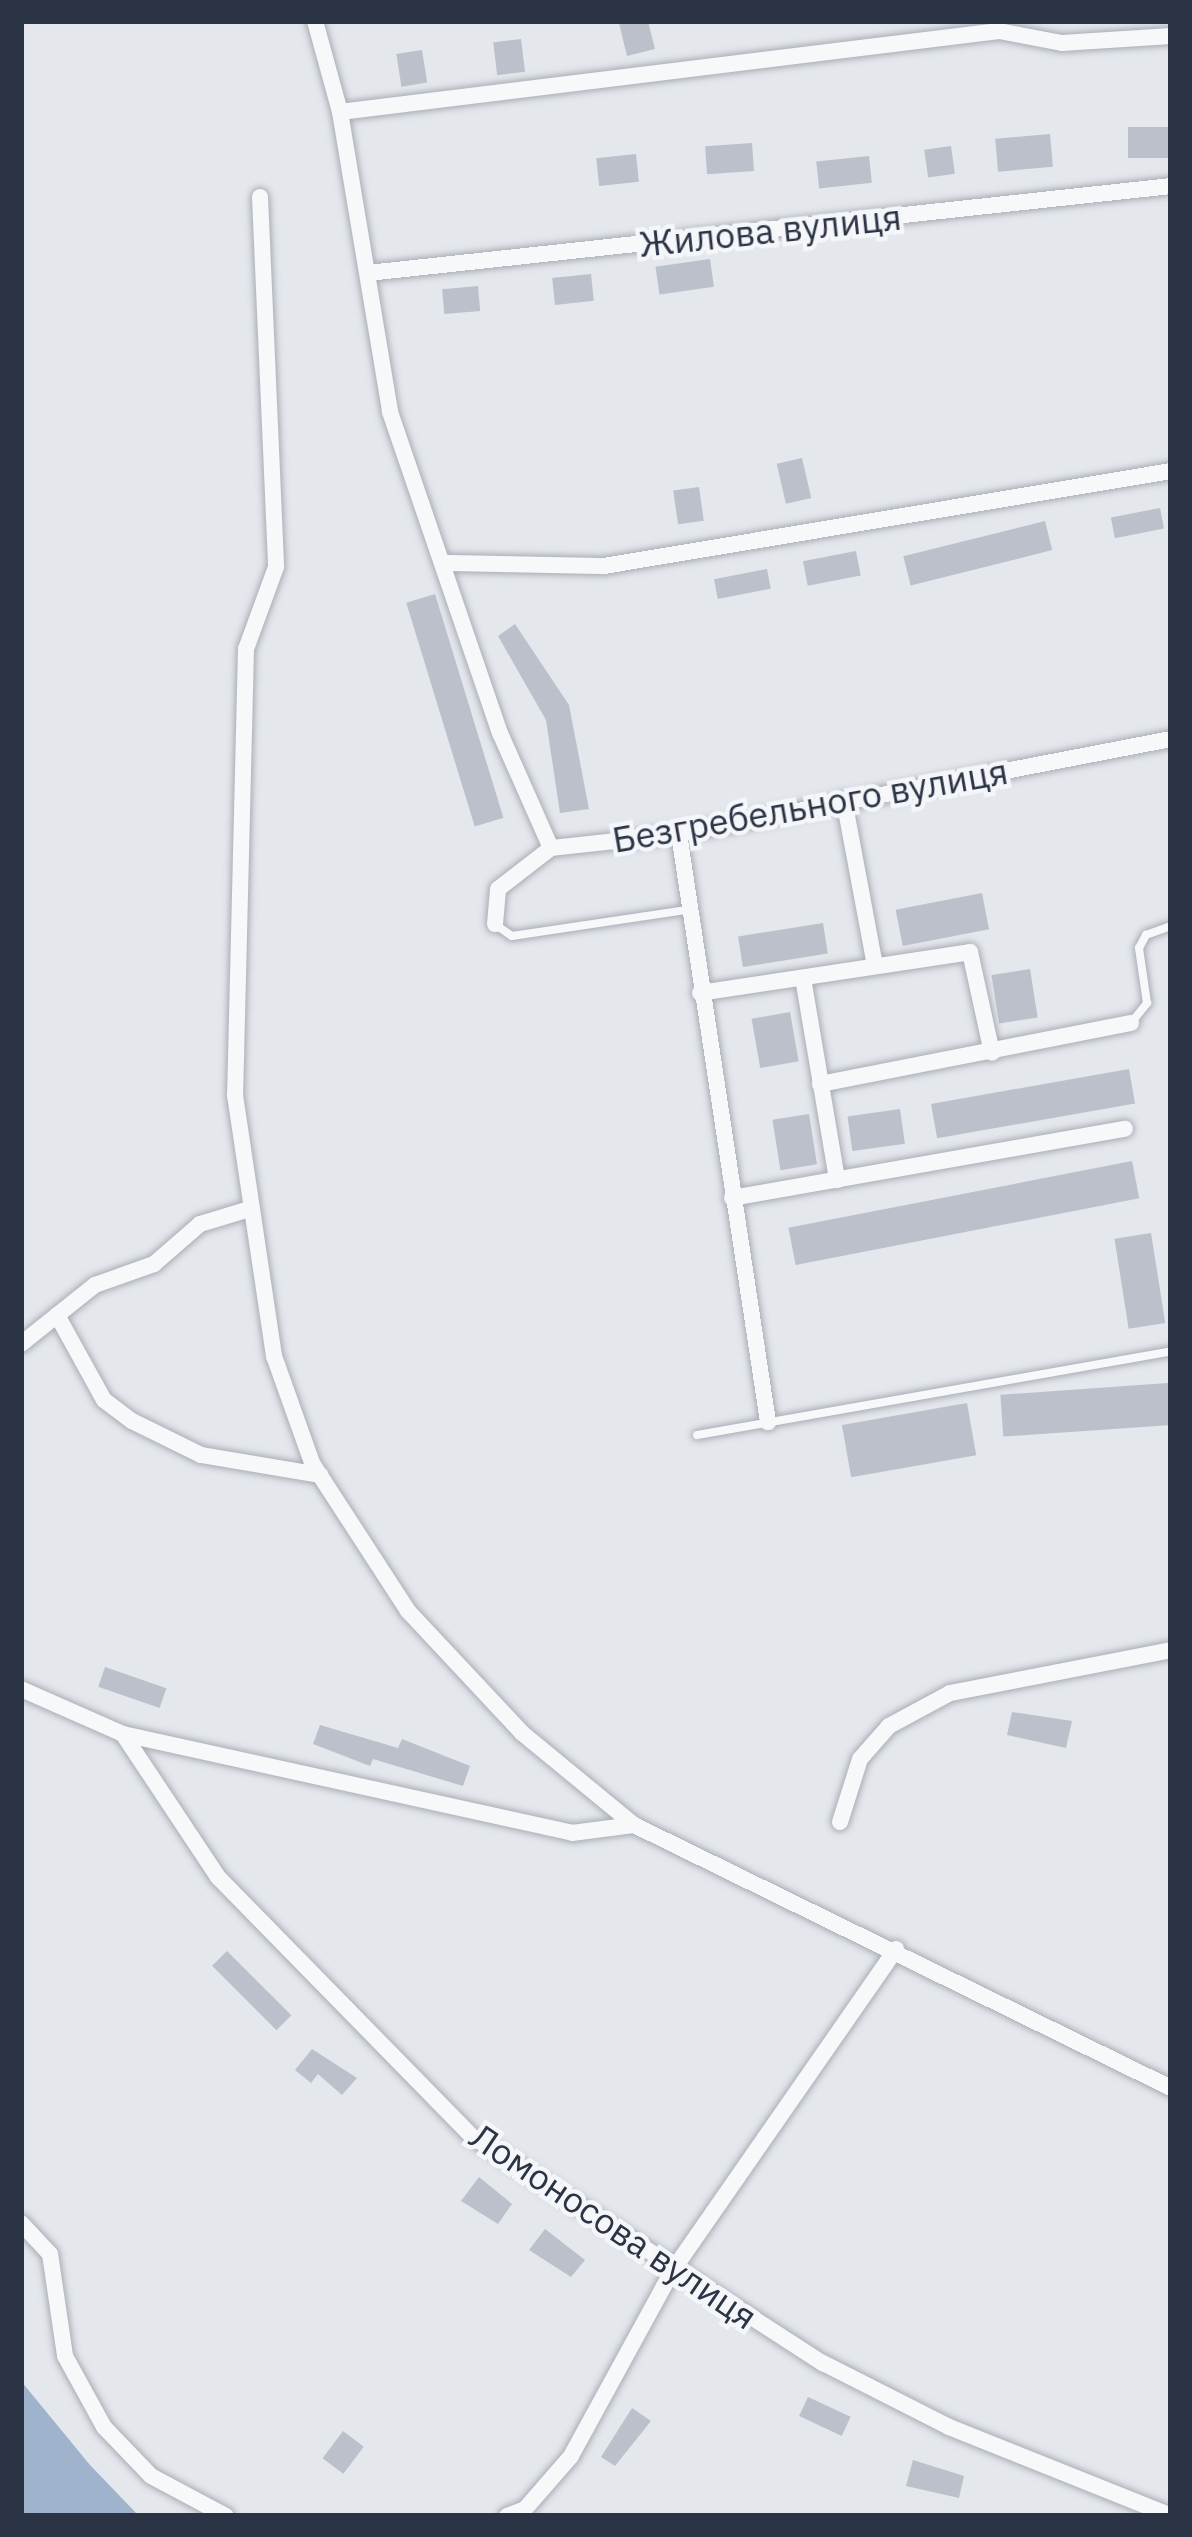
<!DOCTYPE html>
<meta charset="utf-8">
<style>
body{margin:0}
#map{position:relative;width:1192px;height:2537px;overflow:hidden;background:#e4e7ec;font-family:"IBM Plex Sans",sans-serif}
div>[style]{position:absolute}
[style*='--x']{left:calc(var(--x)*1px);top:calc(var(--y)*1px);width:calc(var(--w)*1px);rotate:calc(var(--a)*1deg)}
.water>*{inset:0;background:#9fb4cc}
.building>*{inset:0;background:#bbc0ca;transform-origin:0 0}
.roads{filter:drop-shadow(0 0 3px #a9aeb7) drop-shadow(0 0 3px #a9aeb7)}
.service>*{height:8px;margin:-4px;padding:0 4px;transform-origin:4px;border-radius:4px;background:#f7f8fa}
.minor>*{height:16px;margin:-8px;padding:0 8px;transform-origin:8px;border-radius:8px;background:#f7f8fa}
span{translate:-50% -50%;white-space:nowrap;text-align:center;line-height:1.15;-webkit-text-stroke:9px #f4f6f9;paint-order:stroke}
.street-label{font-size:36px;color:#2b3445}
.frame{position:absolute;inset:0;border:24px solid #2b3445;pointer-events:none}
</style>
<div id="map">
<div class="water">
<i style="clip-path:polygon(21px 2381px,90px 2465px,139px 2516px,21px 2516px)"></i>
</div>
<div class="building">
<i style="clip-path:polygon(648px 21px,655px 49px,627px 56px,619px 23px)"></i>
<i style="left:521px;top:39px;width:33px;height:28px;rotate:83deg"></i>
<i style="left:422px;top:50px;width:33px;height:26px;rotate:81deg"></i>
<i style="left:1171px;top:127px;width:31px;height:43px;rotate:90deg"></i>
<i style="left:1050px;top:134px;width:33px;height:55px;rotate:85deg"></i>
<i style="left:752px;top:143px;width:28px;height:47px;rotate:86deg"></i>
<i style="left:951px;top:146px;width:28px;height:27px;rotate:82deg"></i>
<i style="left:636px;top:154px;width:28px;height:40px;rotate:84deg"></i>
<i style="left:869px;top:156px;width:27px;height:53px;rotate:84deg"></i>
<i style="left:710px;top:259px;width:28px;height:55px;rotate:82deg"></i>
<i style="left:591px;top:274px;width:27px;height:39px;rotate:84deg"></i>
<i style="left:478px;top:286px;width:25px;height:36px;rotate:85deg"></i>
<i style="left:802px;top:458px;width:41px;height:26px;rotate:77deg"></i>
<i style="left:699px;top:487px;width:34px;height:26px;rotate:82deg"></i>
<i style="left:1160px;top:508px;width:21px;height:50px;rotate:79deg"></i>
<i style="left:1045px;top:521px;width:30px;height:146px;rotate:76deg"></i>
<i style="left:856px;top:551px;width:25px;height:54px;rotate:79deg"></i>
<i style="left:767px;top:569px;width:20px;height:54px;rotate:79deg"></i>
<i style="left:435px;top:594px;width:234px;height:30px;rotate:73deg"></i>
<i style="clip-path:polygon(515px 624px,569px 705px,589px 809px,560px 813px,546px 720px,498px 636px)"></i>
<i style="left:982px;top:893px;width:37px;height:88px;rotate:79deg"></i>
<i style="left:823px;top:923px;width:31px;height:86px;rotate:81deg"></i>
<i style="left:1030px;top:969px;width:49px;height:39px;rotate:81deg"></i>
<i style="left:790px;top:1012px;width:50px;height:39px;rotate:80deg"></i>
<i style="left:1129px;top:1069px;width:35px;height:201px;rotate:80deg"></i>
<i style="left:900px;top:1109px;width:35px;height:53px;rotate:82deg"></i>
<i style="left:809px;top:1114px;width:51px;height:37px;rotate:81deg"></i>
<i style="left:1132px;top:1161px;width:38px;height:350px;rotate:79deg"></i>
<i style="left:1151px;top:1233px;width:91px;height:37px;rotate:81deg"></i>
<i style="left:1168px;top:1383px;width:42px;height:168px;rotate:86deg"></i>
<i style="left:967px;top:1403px;width:53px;height:127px;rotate:80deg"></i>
<i style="left:105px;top:1667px;width:65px;height:21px;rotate:19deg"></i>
<i style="clip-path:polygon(1012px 1712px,1072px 1721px,1066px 1748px,1007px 1735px)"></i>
<i style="clip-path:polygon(320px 1725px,398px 1748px,402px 1739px,470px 1766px,463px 1786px,373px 1759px,370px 1766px,313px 1744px)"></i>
<i style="left:227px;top:1951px;width:91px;height:21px;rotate:45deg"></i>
<i style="clip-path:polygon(312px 2049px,357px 2078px,342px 2095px,318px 2074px,311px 2083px,295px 2070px)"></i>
<i style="clip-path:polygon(479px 2177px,512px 2204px,498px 2224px,461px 2201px)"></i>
<i style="clip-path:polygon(545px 2229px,585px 2260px,571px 2277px,529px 2250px)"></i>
<i style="left:808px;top:2397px;width:47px;height:21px;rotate:25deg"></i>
<i style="clip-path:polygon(632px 2408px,651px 2421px,615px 2466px,601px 2457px)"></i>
<i style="left:343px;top:2431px;width:26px;height:34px;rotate:37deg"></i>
<i style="clip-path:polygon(913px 2460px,964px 2476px,959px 2498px,906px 2486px)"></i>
</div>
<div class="roads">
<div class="service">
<i style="--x:496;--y:925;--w:19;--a:35"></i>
<i style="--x:512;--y:936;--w:177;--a:-8.5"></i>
<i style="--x:1131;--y:1023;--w:26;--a:-51"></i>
<i style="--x:1147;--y:1003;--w:56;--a:-98.3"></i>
<i style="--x:1139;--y:948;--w:15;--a:-62"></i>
<i style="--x:1146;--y:935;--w:27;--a:-20"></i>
<i style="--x:697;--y:1435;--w:481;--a:-10"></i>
</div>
<div class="minor">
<i style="--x:315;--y:21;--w:94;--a:74.6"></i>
<i style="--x:340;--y:112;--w:304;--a:80.5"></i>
<i style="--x:390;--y:412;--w:339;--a:71.1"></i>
<i style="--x:500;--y:733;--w:126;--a:66.1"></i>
<i style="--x:340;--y:112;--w:664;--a:-7.01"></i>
<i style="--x:999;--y:31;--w:64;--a:10.8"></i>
<i style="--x:1062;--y:43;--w:109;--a:-3.7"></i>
<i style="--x:260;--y:197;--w:370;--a:87.5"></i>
<i style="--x:276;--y:567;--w:87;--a:110.1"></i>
<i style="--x:246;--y:649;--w:446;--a:91.4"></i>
<i style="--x:235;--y:1095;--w:264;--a:81.5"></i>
<i style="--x:274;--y:1356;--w:114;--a:70.4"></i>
<i style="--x:312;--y:1463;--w:176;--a:57"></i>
<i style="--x:408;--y:1611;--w:167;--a:46.9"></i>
<i style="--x:522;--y:1733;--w:145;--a:39.4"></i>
<i style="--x:634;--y:1825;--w:598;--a:26.09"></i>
<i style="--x:368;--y:273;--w:808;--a:-6.18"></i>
<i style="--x:447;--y:563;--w:157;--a:1.1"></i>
<i style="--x:604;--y:566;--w:575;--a:-9.51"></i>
<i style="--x:844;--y:800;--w:168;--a:79.4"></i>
<i style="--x:679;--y:834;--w:595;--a:81.39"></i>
<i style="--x:495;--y:924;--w:35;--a:-85"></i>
<i style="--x:498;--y:889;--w:67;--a:-37.7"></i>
<i style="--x:551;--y:848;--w:129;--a:-6.2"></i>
<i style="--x:679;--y:834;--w:501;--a:-10.93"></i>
<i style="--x:803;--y:978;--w:205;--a:80.4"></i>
<i style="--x:700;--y:993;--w:273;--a:-8.6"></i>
<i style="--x:970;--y:952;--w:103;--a:77.7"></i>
<i style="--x:820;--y:1084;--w:317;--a:-11.1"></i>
<i style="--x:732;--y:1198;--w:399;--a:-10"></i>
<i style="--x:57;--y:1315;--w:97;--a:61.1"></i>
<i style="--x:104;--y:1400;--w:35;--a:37"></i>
<i style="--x:132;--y:1421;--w:77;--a:26.2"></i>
<i style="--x:201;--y:1455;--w:121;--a:9.5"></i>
<i style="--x:21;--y:1344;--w:95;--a:-38.6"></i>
<i style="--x:95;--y:1285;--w:63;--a:-19.6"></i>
<i style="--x:154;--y:1264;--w:61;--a:-41"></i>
<i style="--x:200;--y:1224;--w:48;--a:-16.9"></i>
<i style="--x:21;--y:1689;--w:111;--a:23.8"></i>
<i style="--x:123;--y:1734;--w:460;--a:12.4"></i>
<i style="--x:572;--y:1833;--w:63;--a:-7.4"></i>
<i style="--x:123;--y:1734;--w:172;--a:56.4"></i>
<i style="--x:218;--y:1877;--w:364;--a:45.6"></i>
<i style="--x:473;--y:2137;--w:417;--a:32.9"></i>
<i style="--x:823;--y:2363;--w:141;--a:26.9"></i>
<i style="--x:949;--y:2427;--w:239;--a:21.8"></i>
<i style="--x:840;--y:1822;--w:66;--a:-72.4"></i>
<i style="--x:860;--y:1759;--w:44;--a:-48.7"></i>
<i style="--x:889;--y:1726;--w:69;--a:-28.4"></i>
<i style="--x:950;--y:1693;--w:225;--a:-11"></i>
<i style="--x:21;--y:2223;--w:42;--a:46.9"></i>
<i style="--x:50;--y:2254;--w:103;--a:81.6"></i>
<i style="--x:65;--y:2356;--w:81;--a:61.2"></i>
<i style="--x:104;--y:2427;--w:68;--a:46.2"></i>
<i style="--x:151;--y:2476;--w:85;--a:28.1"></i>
<i style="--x:507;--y:2516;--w:19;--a:-21"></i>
<i style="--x:525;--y:2509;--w:70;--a:-49"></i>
<i style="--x:571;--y:2456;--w:212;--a:-61.3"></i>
<i style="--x:673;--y:2270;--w:391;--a:-55.2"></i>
</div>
</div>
<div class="street-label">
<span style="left:770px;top:230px;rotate:-6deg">Жилова вулиця</span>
<span style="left:810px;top:805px;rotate:-10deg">Безгребельного вулиця</span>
<span style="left:614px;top:2226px;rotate:34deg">Ломоносова вулиця</span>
</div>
<div class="frame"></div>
</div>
